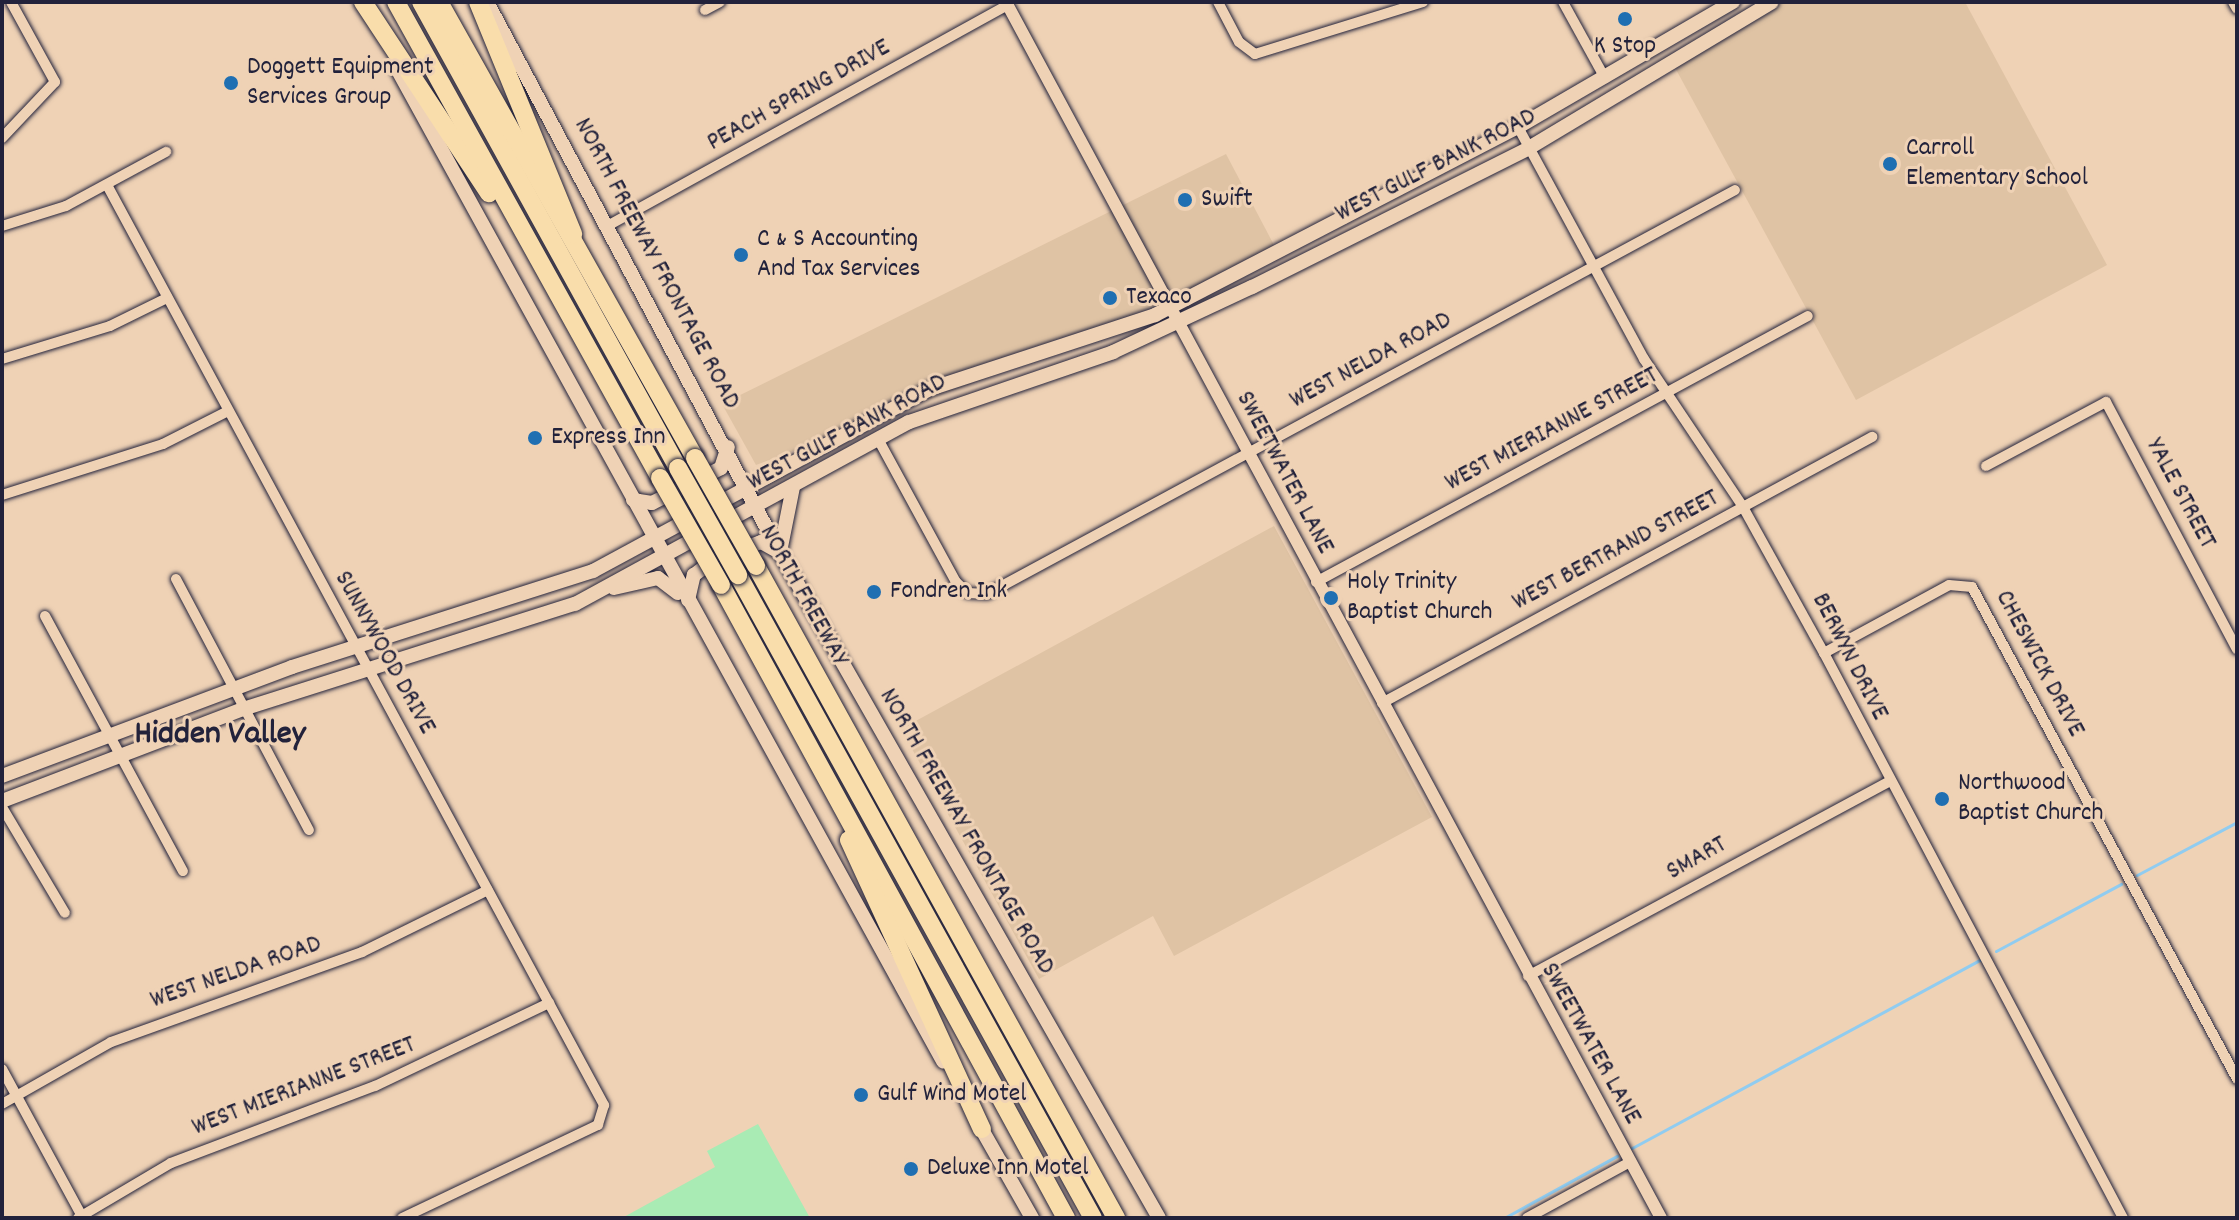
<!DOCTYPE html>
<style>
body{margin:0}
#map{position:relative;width:2239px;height:1220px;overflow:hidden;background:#efd2b5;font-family:Dekko,sans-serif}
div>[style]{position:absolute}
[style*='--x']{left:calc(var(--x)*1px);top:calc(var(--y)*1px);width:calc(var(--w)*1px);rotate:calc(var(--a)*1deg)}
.built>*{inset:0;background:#dfc3a4}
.green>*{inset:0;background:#a9ebb4}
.stream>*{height:3px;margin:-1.5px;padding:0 1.5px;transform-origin:1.5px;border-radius:1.5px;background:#90ccf0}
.roads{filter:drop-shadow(0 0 2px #22223b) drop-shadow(0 0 2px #22223b)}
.minor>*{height:10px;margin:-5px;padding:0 5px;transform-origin:5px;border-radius:5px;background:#efd2b5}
.tertiary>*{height:12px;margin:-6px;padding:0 6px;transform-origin:6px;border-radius:6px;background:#efd2b5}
.secondary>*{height:14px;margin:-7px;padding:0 7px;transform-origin:7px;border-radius:7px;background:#efd2b5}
.motorway>*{height:18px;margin:-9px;padding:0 9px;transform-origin:9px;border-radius:9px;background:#f9ddab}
.bridges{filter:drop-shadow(0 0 2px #22223b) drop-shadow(0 0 2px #22223b)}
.motorway-bridge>*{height:18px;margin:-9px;padding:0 9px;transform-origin:9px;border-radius:9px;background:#f9ddab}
.dots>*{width:22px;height:22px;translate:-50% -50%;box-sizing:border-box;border:4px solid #efd2b5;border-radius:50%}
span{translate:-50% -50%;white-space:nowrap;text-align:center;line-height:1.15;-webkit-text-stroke:6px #efd2b5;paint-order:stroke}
.poi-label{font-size:26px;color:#22223b}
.left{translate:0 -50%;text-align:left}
.street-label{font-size:26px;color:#22223b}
.district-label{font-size:34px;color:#22223b;font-weight:700}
.frame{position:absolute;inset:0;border:4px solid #22223b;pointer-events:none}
</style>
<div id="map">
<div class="built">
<i style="clip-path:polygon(1772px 2px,1965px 2px,2107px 265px,1856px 400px,1673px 64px)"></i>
<i style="clip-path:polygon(1226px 154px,1275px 247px,1138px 321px,756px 465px,722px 404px)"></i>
<i style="clip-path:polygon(1274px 526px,1432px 817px,1174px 956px,1153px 916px,1039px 979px,901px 729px)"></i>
</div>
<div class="green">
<i style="clip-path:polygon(758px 1124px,810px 1218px,622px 1218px,715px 1167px,707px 1151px)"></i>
</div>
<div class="stream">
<i style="--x:2137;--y:875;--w:113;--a:-27.9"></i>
<i style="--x:1996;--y:951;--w:142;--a:-28.2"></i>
<i style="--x:1632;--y:1148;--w:396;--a:-28.4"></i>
<i style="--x:1504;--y:1218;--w:129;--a:-28.8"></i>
</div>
<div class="roads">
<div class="minor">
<i style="--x:1218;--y:2;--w:45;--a:62.3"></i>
<i style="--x:1239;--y:42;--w:20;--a:37"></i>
<i style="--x:1255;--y:54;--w:176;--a:-17.2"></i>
<i style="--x:1563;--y:2;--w:87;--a:61.1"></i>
<i style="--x:2233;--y:2;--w:8;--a:60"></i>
<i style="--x:705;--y:10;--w:17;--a:-28"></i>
<i style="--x:1518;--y:127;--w:264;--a:61.5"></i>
<i style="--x:1644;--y:359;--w:178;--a:56.2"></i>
<i style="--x:1743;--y:507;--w:167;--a:61"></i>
<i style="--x:1824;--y:653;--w:639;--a:62.11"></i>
<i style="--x:2;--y:138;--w:77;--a:-46.6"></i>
<i style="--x:55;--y:82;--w:91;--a:-118.8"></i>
<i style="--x:107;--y:185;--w:1046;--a:61.62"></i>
<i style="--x:604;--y:1105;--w:21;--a:107"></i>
<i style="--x:598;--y:1125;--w:217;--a:154.6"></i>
<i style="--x:611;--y:224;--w:453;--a:-28.9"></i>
<i style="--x:2;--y:226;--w:67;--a:-17.4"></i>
<i style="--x:66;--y:206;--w:114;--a:-28.4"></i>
<i style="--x:2;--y:359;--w:113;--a:-17"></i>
<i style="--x:110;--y:326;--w:64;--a:-26.2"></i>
<i style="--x:878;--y:439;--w:163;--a:61.4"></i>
<i style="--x:956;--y:582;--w:16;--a:43"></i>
<i style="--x:968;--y:593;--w:19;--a:3"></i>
<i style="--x:987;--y:594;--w:850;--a:-28.37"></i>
<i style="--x:1986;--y:466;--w:136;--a:-28.1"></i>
<i style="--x:2106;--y:402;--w:280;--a:62.1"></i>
<i style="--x:2;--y:495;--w:169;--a:-17.6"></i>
<i style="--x:163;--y:444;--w:73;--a:-26.9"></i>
<i style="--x:176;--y:579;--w:284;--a:62.1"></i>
<i style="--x:1316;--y:582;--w:559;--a:-28.4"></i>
<i style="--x:45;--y:616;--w:290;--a:61.6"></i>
<i style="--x:1824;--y:653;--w:142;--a:-28.5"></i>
<i style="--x:1949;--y:585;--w:23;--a:5"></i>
<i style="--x:1972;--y:587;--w:559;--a:61.69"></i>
<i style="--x:1382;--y:703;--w:558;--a:-28.5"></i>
<i style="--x:2;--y:807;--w:123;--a:59.3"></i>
<i style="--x:1528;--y:976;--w:409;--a:-28.3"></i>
<i style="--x:2;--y:1069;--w:170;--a:61.5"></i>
<i style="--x:2;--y:1104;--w:125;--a:-29.6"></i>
<i style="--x:111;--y:1042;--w:267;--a:-19.7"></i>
<i style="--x:362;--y:952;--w:140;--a:-26.2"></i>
<i style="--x:78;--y:1218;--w:108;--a:-30.6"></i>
<i style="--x:171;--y:1163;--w:218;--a:-20.7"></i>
<i style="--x:375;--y:1086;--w:193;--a:-25.5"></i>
<i style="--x:1527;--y:1218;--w:117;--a:-28.5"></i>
</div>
<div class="tertiary">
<i style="--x:1006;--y:2;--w:1381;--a:61.69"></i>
</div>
<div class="secondary">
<i style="--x:487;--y:2;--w:624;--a:62"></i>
<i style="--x:780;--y:553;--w:765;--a:60.32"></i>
<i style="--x:396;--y:67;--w:1135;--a:61.18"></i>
<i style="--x:633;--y:500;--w:19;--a:9"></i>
<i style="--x:652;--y:503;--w:77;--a:-26.9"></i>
<i style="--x:721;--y:468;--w:22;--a:-72"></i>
<i style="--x:780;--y:552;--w:66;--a:-78.7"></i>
<i style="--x:614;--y:588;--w:45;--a:-12.8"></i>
<i style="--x:658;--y:578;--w:25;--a:37"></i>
<i style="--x:688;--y:600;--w:26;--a:-77"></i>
<i style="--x:694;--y:575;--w:26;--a:-37"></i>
<i style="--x:715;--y:559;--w:49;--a:-20.3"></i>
<i style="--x:761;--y:542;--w:21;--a:29"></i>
<i style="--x:2;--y:776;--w:310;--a:-20.6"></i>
<i style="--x:292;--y:667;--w:316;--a:-17.7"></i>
<i style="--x:593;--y:571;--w:383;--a:-28.4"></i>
<i style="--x:930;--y:389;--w:237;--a:-18.2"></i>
<i style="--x:1155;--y:315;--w:409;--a:-27.4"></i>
<i style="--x:1518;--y:127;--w:249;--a:-30.2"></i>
<i style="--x:2;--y:801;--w:258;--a:-20.9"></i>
<i style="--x:243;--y:709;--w:348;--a:-17.6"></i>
<i style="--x:575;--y:604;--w:380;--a:-28.6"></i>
<i style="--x:909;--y:422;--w:216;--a:-18.9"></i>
<i style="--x:1113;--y:352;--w:153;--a:-25.1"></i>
<i style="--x:1252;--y:287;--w:310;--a:-26.6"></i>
<i style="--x:1529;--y:148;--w:283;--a:-31"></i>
<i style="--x:977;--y:1121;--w:112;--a:60.4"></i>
</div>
<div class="motorway">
<i style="--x:363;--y:2;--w:229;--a:56.6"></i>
<i style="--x:396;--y:2;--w:544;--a:60.99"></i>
<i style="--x:421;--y:2;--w:532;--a:61.12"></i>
<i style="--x:439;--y:2;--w:523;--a:60.69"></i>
<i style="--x:478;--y:2;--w:251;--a:67.7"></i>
<i style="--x:756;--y:566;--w:745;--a:61.09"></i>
<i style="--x:738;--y:575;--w:734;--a:61.1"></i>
<i style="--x:721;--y:585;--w:721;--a:61.41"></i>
<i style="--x:849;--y:840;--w:318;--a:65.3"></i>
</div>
</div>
<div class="bridges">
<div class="motorway-bridge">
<i style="--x:695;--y:458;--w:124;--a:60.5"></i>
<i style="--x:678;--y:468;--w:123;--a:60.7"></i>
<i style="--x:660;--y:478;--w:123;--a:60.3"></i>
</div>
</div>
<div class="dots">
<i style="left:1625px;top:19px;background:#1f6fb2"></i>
<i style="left:231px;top:83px;background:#1f6fb2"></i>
<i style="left:1890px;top:164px;background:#1f6fb2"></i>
<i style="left:1185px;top:200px;background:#1f6fb2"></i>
<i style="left:741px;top:255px;background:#1f6fb2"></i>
<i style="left:1110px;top:298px;background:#1f6fb2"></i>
<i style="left:535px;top:438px;background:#1f6fb2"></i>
<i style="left:874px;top:592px;background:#1f6fb2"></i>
<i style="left:1331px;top:598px;background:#1f6fb2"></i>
<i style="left:1942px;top:799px;background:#1f6fb2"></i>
<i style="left:861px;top:1095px;background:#1f6fb2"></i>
<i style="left:911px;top:1169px;background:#1f6fb2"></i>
</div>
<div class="poi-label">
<span style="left:1625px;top:47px">K Stop</span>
<span class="left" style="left:247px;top:83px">Doggett Equipment<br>Services Group</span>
<span class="left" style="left:1906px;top:164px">Carroll<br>Elementary School</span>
<span class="left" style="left:1201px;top:200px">Swift</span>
<span class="left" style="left:757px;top:255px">C &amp; S Accounting<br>And Tax Services</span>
<span class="left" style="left:1126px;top:298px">Texaco</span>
<span class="left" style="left:551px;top:438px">Express Inn</span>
<span class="left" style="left:1347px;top:598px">Holy Trinity<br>Baptist Church</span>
<span class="left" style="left:890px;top:592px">Fondren Ink</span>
<span class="left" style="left:1958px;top:799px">Northwood<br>Baptist Church</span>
<span class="left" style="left:877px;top:1095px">Gulf Wind Motel</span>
<span class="left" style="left:927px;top:1169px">Deluxe Inn Motel</span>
</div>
<div class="street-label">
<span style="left:799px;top:96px;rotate:-29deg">PEACH SPRING DRIVE</span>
<span style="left:1436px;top:166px;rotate:-27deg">WEST GULF BANK ROAD</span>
<span style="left:656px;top:264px;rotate:62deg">NORTH FREEWAY FRONTAGE ROAD</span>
<span style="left:1371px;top:361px;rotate:-28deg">WEST NELDA ROAD</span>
<span style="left:1552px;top:430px;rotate:-28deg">WEST MIERIANNE STREET</span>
<span style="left:847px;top:433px;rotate:-28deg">WEST GULF BANK ROAD</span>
<span style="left:1284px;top:473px;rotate:62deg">SWEETWATER LANE</span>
<span style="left:2180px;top:494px;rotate:62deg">YALE STREET</span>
<span style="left:1616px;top:551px;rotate:-28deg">WEST BERTRAND STREET</span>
<span style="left:803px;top:596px;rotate:61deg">NORTH FREEWAY</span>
<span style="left:384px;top:653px;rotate:61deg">SUNNYWOOD DRIVE</span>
<span style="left:1849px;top:657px;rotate:63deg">BERWYN DRIVE</span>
<span style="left:2039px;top:664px;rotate:62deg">CHESWICK DRIVE</span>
<span style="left:966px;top:832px;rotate:60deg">NORTH FREEWAY FRONTAGE ROAD</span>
<span style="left:1697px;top:859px;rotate:-29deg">SMART</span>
<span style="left:236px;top:973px;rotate:-19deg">WEST NELDA ROAD</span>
<span style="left:1590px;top:1044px;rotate:61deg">SWEETWATER LANE</span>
<span style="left:304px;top:1087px;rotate:-21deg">WEST MIERIANNE STREET</span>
</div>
<div class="district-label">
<span style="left:220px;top:736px">Hidden Valley</span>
</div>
<div class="frame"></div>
</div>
